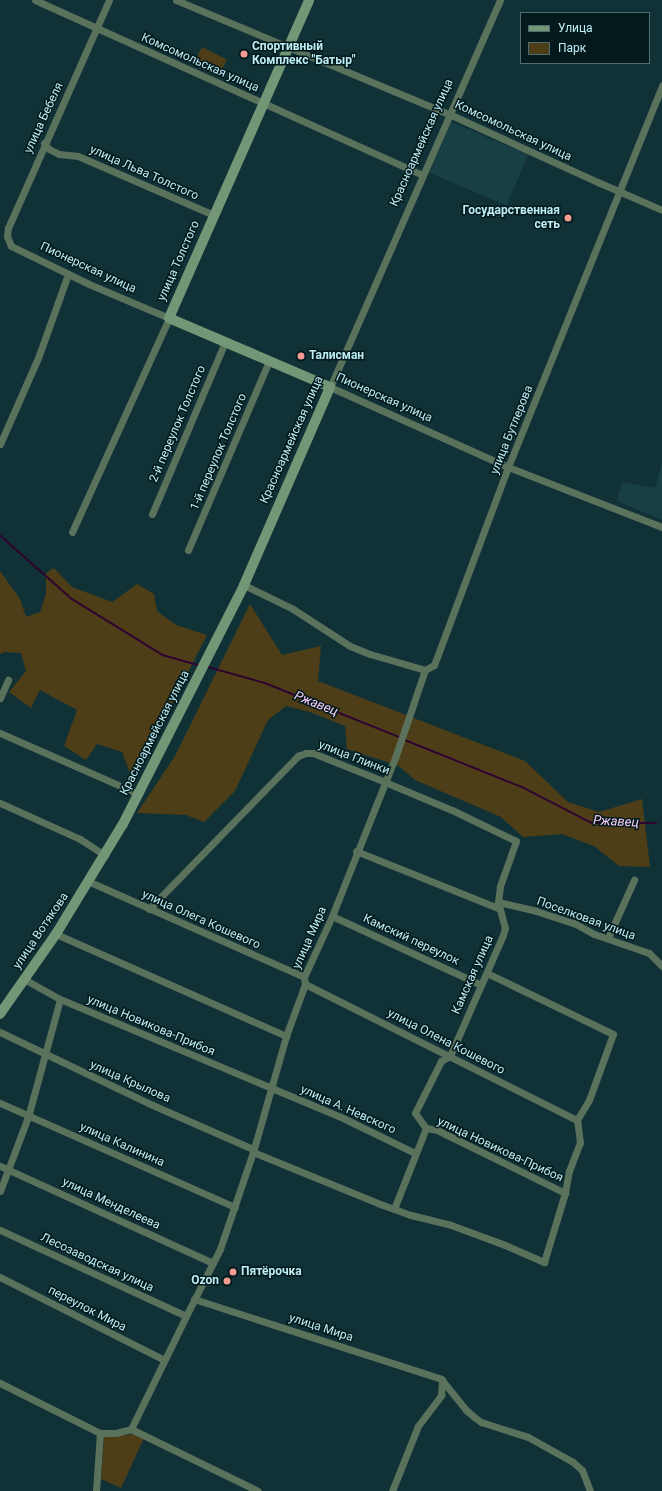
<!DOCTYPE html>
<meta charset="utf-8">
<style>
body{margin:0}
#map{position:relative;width:662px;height:1491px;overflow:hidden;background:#103237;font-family:Roboto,sans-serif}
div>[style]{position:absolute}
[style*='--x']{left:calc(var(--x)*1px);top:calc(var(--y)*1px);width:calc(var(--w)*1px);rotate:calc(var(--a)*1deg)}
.built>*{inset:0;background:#173f44;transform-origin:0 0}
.green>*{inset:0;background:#4e3e17;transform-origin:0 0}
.stream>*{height:1.5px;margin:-0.75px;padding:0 0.75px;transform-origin:0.75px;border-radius:0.75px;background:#2f0431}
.street>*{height:7px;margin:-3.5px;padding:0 3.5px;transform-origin:3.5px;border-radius:3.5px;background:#5a715c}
.secondary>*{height:10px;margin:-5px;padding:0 5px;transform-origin:5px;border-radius:5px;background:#739776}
.dots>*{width:11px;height:11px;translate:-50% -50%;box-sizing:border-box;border:2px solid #03191c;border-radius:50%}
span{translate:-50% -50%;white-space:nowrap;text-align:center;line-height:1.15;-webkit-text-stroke:3px #03191c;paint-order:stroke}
.poi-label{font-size:12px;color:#bdedf4;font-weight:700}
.left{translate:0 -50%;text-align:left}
.right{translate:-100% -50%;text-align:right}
.street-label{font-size:12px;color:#bdedf4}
.water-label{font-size:13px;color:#facef9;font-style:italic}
.legend{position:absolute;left:520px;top:12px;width:130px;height:52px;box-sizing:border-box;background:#03191c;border:1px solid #4d6e72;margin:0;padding:5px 7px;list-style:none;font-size:12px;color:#bdedf4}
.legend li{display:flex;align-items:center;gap:8px;height:20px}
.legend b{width:20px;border:1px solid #4d6e72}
</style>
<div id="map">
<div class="built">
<i style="left:451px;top:122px;width:84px;height:55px;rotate:23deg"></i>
<i style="clip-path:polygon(662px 463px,662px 520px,617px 501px,622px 482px,655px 488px)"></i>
</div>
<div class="green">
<i style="left:202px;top:47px;width:28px;height:19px;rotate:27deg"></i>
<i style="clip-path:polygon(54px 568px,72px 587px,112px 602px,137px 584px,154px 594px,157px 611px,176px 625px,207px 635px,133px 781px,122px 752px,97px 744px,86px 760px,64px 746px,77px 710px,40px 690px,31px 708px,9px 692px,26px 671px,21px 653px,4px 652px,0 654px,0 571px,20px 599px,26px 617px,40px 612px,46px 594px,46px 573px)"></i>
<i style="clip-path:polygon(250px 604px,282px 655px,321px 646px,318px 681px,525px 761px,568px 802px,599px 812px,642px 799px,650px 867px,619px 866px,594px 846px,562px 834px,523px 837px,501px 817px,415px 780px,399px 766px,347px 749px,345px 726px,310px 712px,286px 706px,268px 720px,235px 791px,204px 822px,186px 815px,137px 813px,175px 756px)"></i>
<i style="clip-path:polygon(136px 1434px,144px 1438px,121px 1488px,101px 1479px,104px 1437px)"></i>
</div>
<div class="stream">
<i style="--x:0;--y:535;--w:96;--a:41.6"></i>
<i style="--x:72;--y:599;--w:107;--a:31.6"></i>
<i style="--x:163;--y:655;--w:36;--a:16"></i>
<i style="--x:208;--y:667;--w:59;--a:15.7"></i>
<i style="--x:265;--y:683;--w:144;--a:21.9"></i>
<i style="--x:405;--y:740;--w:126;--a:21.9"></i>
<i style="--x:522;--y:787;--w:79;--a:27.2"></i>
<i style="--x:592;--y:823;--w:64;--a:0"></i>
</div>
<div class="street">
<i style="--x:35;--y:0;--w:425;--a:24.3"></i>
<i style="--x:176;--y:0;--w:296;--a:22.7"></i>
<i style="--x:449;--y:114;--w:166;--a:24.6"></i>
<i style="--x:600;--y:183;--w:68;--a:23.5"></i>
<i style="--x:500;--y:0;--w:423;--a:113.7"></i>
<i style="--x:330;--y:387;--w:195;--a:24.2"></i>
<i style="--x:508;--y:467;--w:165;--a:21.3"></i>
<i style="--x:44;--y:143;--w:8;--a:50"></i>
<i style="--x:49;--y:149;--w:11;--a:27"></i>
<i style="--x:59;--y:154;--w:19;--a:6"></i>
<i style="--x:78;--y:156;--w:148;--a:23.5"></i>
<i style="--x:0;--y:444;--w:94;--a:-66.2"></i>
<i style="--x:38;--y:358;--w:89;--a:-70.3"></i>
<i style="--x:152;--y:514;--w:187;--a:-67"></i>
<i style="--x:72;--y:532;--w:235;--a:-65.6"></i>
<i style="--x:169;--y:318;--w:87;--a:-157"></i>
<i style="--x:89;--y:284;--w:87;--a:-154"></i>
<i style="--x:11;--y:246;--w:11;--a:-112"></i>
<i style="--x:7;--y:236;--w:8;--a:-83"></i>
<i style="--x:8;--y:228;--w:249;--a:-66.1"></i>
<i style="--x:188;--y:550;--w:206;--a:-66.8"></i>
<i style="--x:244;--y:585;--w:55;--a:26.1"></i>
<i style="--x:293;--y:609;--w:68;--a:33"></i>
<i style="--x:350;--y:646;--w:22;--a:22"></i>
<i style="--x:370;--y:654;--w:57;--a:16.2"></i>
<i style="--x:0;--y:698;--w:20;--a:-66"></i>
<i style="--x:0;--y:733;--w:152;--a:23.7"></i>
<i style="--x:0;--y:803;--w:88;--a:24.2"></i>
<i style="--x:80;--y:839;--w:30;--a:33"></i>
<i style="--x:356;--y:851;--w:153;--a:21.9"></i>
<i style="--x:90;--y:882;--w:234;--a:23.9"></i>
<i style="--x:498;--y:902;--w:39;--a:13"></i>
<i style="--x:536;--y:911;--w:40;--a:18"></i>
<i style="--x:574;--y:923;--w:23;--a:29"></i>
<i style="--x:594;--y:934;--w:58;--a:19.1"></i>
<i style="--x:649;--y:953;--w:18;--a:45"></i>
<i style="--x:149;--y:909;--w:214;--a:-45.8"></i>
<i style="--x:298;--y:756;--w:9;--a:-21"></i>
<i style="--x:306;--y:753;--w:7;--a:0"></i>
<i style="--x:313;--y:753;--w:78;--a:21.9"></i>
<i style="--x:385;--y:782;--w:73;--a:22.7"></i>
<i style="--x:452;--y:810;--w:71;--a:25.8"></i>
<i style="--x:516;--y:841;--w:48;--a:109.6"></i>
<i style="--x:500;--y:886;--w:16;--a:97"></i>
<i style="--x:498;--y:902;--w:27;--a:75"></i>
<i style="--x:505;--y:928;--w:7;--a:106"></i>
<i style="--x:503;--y:935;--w:132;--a:113.7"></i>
<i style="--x:450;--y:1056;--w:10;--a:151"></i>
<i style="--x:441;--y:1061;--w:58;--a:116.6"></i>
<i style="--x:415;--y:1113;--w:19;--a:54"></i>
<i style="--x:426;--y:1128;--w:87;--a:111.6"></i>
<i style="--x:332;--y:916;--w:164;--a:24.8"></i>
<i style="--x:56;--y:934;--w:252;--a:23.9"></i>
<i style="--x:608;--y:938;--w:64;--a:-65.9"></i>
<i style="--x:24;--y:979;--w:41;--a:29.1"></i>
<i style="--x:60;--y:999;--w:309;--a:22.8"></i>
<i style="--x:345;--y:1119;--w:78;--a:25.9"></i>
<i style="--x:305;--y:984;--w:304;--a:26.6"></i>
<i style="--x:0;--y:1032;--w:164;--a:25.6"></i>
<i style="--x:148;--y:1103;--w:115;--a:23.7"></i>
<i style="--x:0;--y:1103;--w:257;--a:23.9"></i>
<i style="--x:426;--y:1128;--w:11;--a:10"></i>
<i style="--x:437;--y:1130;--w:143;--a:26.2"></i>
<i style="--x:253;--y:1152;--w:140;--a:22.2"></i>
<i style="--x:383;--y:1205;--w:30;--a:20"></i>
<i style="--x:411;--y:1215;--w:41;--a:14"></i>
<i style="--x:451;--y:1225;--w:58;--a:20.3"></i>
<i style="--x:505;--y:1245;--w:43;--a:23.6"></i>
<i style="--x:544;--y:1262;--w:72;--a:-73.1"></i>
<i style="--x:565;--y:1193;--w:22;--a:-80"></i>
<i style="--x:569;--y:1171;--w:30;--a:-69"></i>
<i style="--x:580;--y:1143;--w:23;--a:-97"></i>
<i style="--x:577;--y:1120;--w:23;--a:-59"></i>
<i style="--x:589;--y:1100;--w:70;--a:-70"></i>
<i style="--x:613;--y:1034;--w:140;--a:-154.2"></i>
<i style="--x:0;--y:1166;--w:234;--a:24.5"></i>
<i style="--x:0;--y:1191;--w:79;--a:-69.3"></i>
<i style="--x:28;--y:1117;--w:122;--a:-74.8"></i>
<i style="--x:0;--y:1230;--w:205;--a:24.8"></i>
<i style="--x:0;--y:1277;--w:184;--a:26.8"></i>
<i style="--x:194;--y:1299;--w:260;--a:17.9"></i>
<i style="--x:441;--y:1379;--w:40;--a:51"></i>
<i style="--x:466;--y:1410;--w:11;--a:41"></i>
<i style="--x:474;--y:1417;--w:9;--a:36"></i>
<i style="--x:481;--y:1422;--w:49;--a:17.7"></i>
<i style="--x:528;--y:1437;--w:51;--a:29.1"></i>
<i style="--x:573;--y:1462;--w:12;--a:42"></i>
<i style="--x:582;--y:1470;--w:22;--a:69"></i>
<i style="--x:0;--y:1383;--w:112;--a:26.6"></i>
<i style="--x:131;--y:1429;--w:141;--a:26"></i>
<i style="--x:96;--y:1491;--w:58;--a:-86.1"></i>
<i style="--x:100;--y:1433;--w:16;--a:0"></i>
<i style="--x:116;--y:1433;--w:16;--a:-15"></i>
<i style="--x:131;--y:1429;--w:126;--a:-64"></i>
<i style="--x:186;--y:1316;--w:75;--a:-63.1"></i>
<i style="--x:220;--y:1249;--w:102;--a:-71.2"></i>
<i style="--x:253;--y:1152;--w:121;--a:-74.1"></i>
<i style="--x:286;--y:1036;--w:55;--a:-69.9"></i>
<i style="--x:305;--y:984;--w:7;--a:-98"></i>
<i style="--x:304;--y:977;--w:67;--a:-65.3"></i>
<i style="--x:332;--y:916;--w:170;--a:-68.3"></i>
<i style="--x:395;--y:758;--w:93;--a:-71.2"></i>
<i style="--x:425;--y:670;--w:10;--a:-29"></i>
<i style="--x:434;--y:665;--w:211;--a:-69.5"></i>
<i style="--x:508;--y:467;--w:412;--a:-68"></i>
<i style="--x:392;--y:1491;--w:70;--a:-68.2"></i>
<i style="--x:418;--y:1426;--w:39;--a:-53"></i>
<i style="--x:441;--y:1395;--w:15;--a:-86"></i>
</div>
<div class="secondary">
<i style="--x:0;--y:1014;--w:98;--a:-55"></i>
<i style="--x:56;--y:934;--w:129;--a:-58.7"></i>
<i style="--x:123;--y:824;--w:268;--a:-63.1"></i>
<i style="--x:244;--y:585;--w:216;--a:-66.5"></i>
<i style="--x:330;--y:387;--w:175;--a:-156.8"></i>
<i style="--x:169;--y:318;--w:347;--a:-66.2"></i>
</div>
<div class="dots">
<i style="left:244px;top:54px;background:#f59c92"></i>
<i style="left:568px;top:218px;background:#f59c92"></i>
<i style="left:301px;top:356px;background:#f59c92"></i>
<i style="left:233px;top:1272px;background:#f59c92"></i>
<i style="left:227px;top:1281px;background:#f59c92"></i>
</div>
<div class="poi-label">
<span class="left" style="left:252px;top:54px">Спортивный<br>Комплекс "Батыр"</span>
<span class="right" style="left:560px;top:218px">Государственная<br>сеть</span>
<span class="left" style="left:309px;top:356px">Талисман</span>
<span class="left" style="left:241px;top:1272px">Пятёрочка</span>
<span class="right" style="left:219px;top:1281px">Ozon</span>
</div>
<div class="street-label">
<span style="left:200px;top:63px;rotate:24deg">Комсомольская улица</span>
<span style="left:44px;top:118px;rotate:-65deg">улица Бебеля</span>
<span style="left:513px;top:131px;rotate:25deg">Комсомольская улица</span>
<span style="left:422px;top:143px;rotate:-66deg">Красноармейская улица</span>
<span style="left:144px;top:173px;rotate:24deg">улица Льва Толстого</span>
<span style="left:179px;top:261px;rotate:-66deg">улица Толстого</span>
<span style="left:88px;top:268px;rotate:25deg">Пионерская улица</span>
<span style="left:384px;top:398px;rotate:24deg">Пионерская улица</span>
<span style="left:178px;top:424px;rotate:-67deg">2-й переулок Толстого</span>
<span style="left:512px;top:430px;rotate:-68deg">улица Бутлерова</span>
<span style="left:292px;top:440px;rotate:-66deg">Красноармейская улица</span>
<span style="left:219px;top:452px;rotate:-67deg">1-й переулок Толстого</span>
<span style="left:155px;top:733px;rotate:-63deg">Красноармейская улица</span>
<span style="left:354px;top:758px;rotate:21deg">улица Глинки</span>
<span style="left:586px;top:919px;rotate:20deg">Поселковая улица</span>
<span style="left:201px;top:920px;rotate:24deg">улица Олега Кошевого</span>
<span style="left:41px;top:931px;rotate:-56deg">улица Вотякова</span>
<span style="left:310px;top:938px;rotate:-66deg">улица Мира</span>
<span style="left:411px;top:940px;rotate:25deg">Камский переулок</span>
<span style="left:473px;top:975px;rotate:-66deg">Камская улица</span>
<span style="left:151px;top:1026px;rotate:23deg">улица Новикова-Прибоя</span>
<span style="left:446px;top:1042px;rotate:27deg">улица Олена Кошевого</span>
<span style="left:130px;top:1082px;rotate:24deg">улица Крылова</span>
<span style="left:348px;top:1110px;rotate:24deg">улица А. Невского</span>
<span style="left:122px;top:1145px;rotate:24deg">улица Калинина</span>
<span style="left:500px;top:1150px;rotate:25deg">улица Новикова-Прибоя</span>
<span style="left:111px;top:1204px;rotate:25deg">улица Менделеева</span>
<span style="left:97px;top:1263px;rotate:25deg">Лесозаводская улица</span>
<span style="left:87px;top:1309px;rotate:27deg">переулок Мира</span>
<span style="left:321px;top:1328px;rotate:18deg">улица Мира</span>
</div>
<div class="water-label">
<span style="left:316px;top:704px;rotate:22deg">Ржавец</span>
<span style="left:616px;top:822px;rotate:3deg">Ржавец</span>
</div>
<ul class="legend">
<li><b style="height:5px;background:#739776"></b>Улица</li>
<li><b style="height:11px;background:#4e3e17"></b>Парк</li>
</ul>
</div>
